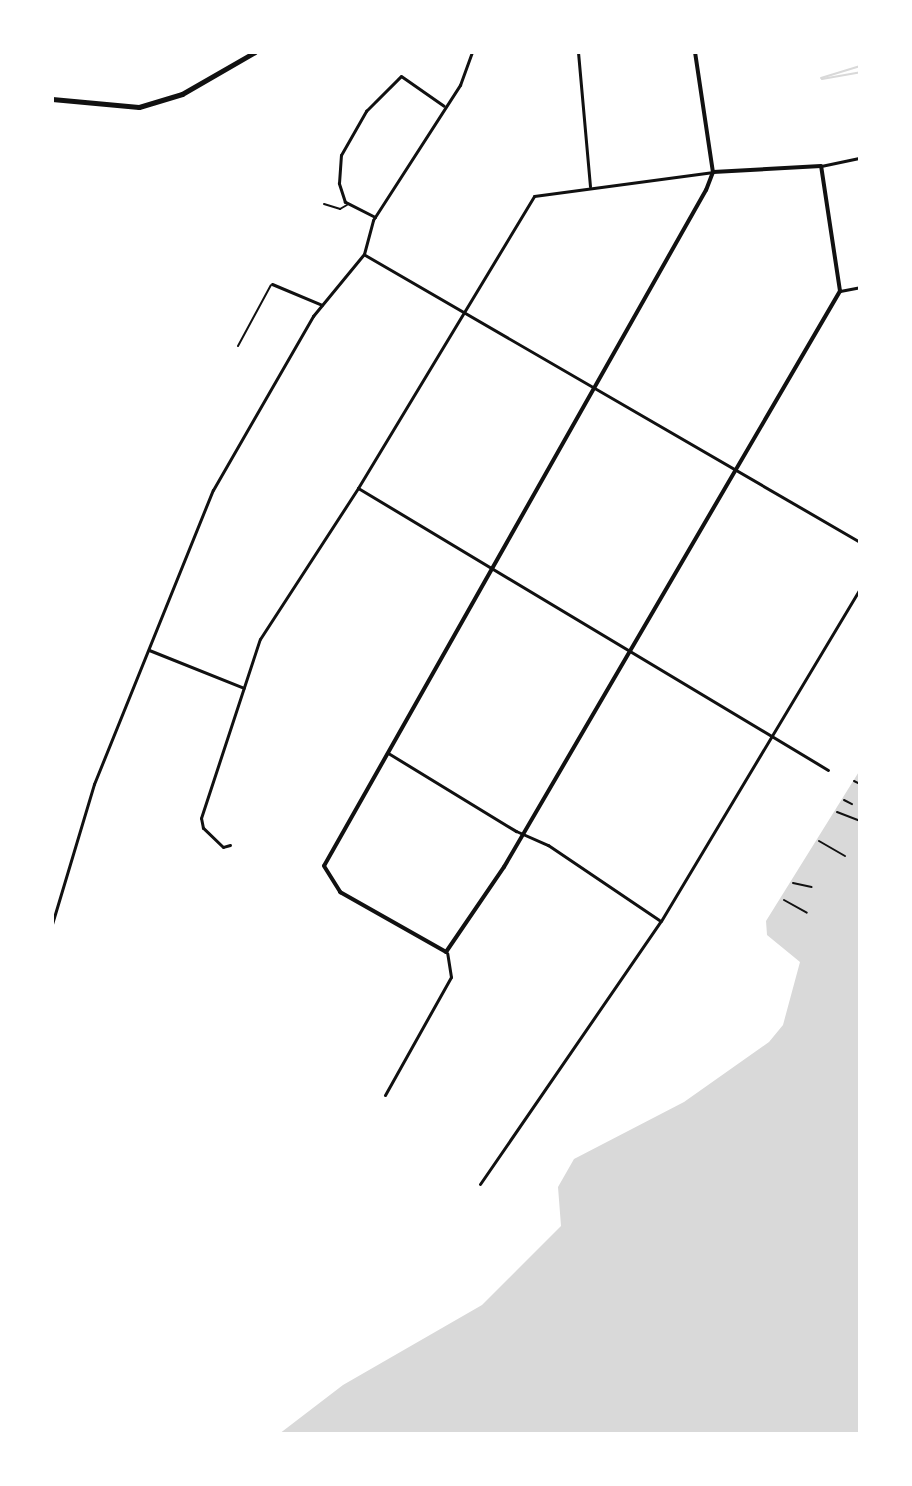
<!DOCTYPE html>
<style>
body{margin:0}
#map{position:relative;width:912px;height:1486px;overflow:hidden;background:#fff;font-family:Lora,serif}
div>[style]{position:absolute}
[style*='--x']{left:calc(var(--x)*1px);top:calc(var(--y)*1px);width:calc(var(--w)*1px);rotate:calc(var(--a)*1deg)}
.water>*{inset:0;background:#d9d9d9}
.stream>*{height:2px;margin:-1px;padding:0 1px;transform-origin:1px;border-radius:1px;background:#d9d9d9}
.path>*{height:2px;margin:-1px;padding:0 1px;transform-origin:1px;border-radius:1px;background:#111}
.service>*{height:2px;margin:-1px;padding:0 1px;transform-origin:1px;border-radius:1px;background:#111}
.minor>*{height:3px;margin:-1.5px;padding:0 1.5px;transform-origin:1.5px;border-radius:1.5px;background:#111}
.tertiary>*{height:4px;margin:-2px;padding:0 2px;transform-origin:2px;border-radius:2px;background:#111}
.primary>*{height:5px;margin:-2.5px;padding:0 2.5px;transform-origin:2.5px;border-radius:2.5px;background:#111}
span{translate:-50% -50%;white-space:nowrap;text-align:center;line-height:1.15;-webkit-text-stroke:8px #fff;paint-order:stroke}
.frame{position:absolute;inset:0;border:54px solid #fff;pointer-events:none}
</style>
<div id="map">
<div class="water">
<i style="clip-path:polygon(860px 770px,860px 1434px,279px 1434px,343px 1385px,482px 1305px,561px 1226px,558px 1187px,574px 1159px,684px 1102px,769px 1042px,783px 1025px,800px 962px,767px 935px,766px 921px)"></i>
</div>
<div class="stream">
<i style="--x:821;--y:78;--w:41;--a:-17.1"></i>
<i style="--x:822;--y:79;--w:39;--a:-10"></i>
</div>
<div class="path">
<i style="--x:854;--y:781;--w:7;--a:27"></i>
<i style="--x:844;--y:800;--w:9;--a:27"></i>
<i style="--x:837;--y:812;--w:25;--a:21"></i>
<i style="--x:819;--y:841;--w:30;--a:30"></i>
<i style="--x:793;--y:883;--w:19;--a:12"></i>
<i style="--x:784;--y:900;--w:26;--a:29"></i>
</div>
<div class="service">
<i style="--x:324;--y:204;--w:17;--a:17"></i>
<i style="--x:340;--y:209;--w:8;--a:-30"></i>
<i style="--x:238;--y:346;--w:69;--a:-61.6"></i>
</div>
<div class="minor">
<i style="--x:578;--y:52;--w:135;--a:84.9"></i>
<i style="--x:821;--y:166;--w:40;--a:-12"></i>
<i style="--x:375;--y:217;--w:34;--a:-153"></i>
<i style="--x:345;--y:202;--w:20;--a:-108"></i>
<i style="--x:339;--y:183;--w:28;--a:-86"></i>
<i style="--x:341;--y:155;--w:51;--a:-60.4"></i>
<i style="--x:366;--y:111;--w:49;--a:-45"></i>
<i style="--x:401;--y:76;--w:52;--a:34.9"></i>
<i style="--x:365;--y:255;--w:572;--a:30.11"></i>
<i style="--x:272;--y:284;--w:54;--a:22.8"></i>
<i style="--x:840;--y:291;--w:20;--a:-11"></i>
<i style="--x:358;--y:488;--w:548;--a:30.96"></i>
<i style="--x:149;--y:650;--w:102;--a:21.8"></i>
<i style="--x:388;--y:753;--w:150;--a:31.4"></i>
<i style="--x:516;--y:831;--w:35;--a:24"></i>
<i style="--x:548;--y:845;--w:134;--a:34"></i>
<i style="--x:230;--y:845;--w:7;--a:164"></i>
<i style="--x:223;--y:847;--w:28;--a:-136"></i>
<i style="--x:203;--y:828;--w:10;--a:-101"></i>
<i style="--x:201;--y:818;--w:188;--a:-71.8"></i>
<i style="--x:260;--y:639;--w:180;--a:-57"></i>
<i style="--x:358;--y:488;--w:341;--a:-58.9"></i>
<i style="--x:534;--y:196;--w:181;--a:-7.6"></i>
<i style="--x:52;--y:924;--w:146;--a:-73.3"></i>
<i style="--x:94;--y:784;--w:317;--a:-68"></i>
<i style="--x:213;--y:490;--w:201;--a:-60.1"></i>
<i style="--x:313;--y:316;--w:80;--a:-50.6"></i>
<i style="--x:364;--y:254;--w:35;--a:-75"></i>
<i style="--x:373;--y:220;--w:161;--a:-57.2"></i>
<i style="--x:460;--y:85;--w:35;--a:-70"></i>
<i style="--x:385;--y:1095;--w:135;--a:-60.8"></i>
<i style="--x:451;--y:977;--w:24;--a:-99"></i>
<i style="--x:480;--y:1184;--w:319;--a:-55.5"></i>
<i style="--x:661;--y:921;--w:387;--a:-59.1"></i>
</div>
<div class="tertiary">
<i style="--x:695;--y:52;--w:121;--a:81.5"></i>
<i style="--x:713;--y:172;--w:19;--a:111"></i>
<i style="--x:706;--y:190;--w:776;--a:119.47"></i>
<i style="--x:324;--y:866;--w:31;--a:58"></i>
<i style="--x:340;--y:892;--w:122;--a:29.5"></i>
<i style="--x:446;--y:952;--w:103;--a:-55.7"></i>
<i style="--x:504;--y:867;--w:667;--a:-59.74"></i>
<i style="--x:840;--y:291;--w:126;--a:-98.6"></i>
<i style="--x:821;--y:166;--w:108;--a:176.8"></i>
</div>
<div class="primary">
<i style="--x:52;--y:99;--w:87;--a:5.3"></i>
<i style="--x:139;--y:107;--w:45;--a:-16.8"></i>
<i style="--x:182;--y:94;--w:84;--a:-29.9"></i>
</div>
<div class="frame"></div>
</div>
